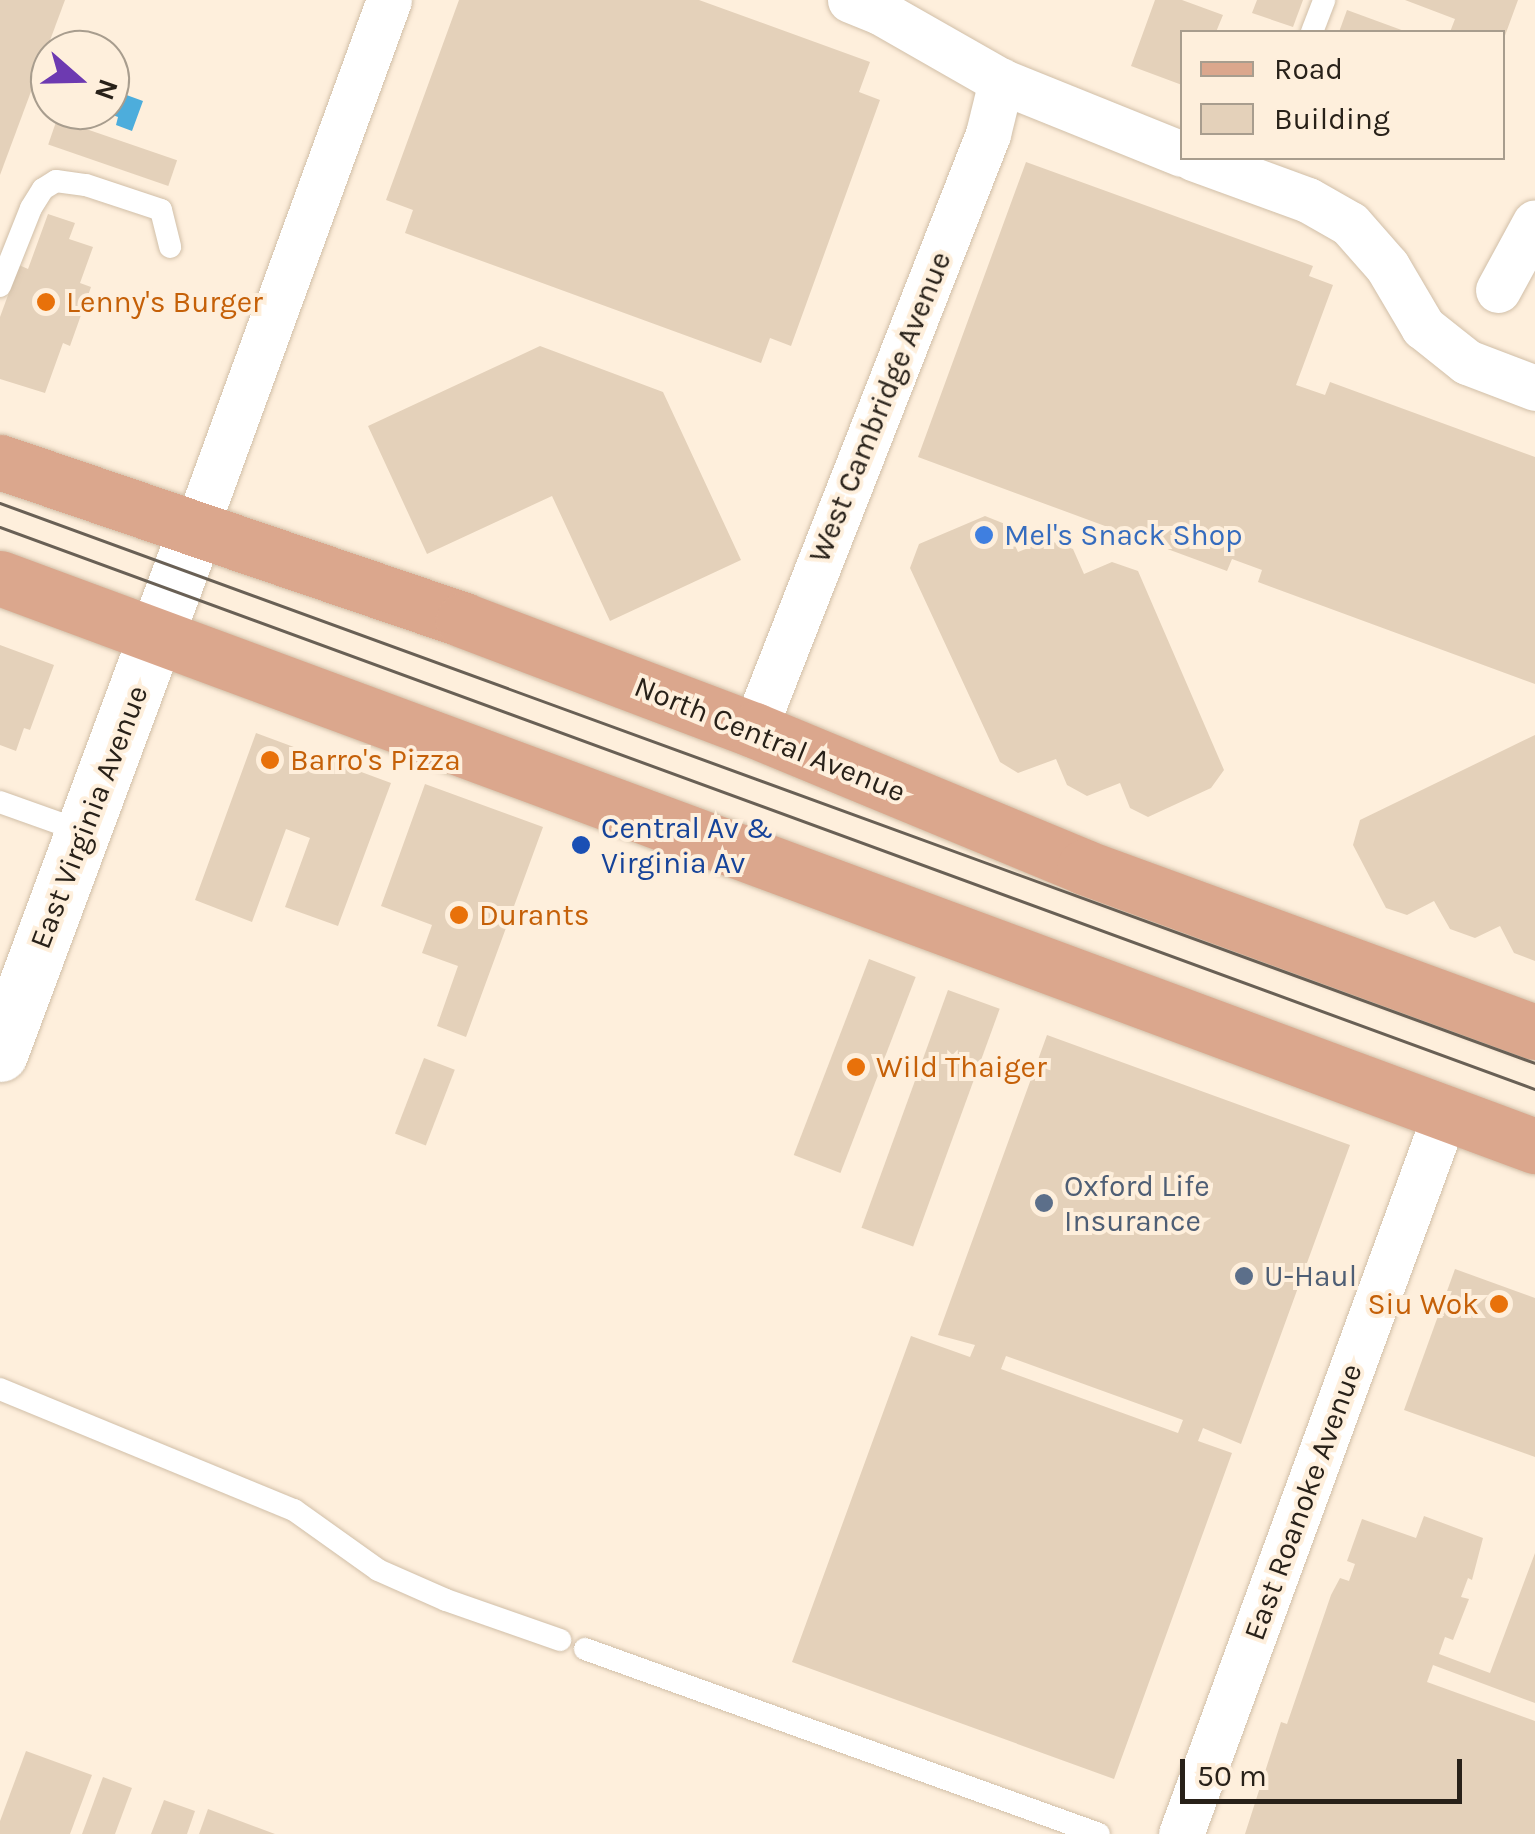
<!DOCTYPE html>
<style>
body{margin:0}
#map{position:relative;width:1535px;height:1834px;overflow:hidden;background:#feefdc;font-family:Karla,sans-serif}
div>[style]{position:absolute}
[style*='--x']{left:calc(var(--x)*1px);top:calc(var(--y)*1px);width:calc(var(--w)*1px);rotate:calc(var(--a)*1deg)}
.water>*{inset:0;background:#4daddc}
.building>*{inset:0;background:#e4d1ba;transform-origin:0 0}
.roads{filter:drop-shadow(0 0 2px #d1bfa8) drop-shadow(0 0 2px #d1bfa8)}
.service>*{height:22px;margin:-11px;padding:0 11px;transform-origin:11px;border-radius:11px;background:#fff}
.minor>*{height:45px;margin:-22.5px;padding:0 22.5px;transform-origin:22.5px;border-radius:22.5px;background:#fff}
.tertiary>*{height:55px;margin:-27.5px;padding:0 27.5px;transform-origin:27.5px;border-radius:27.5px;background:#fff}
.primary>*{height:55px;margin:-27.5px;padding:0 27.5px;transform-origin:27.5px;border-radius:27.5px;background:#dba78d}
.tram>*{height:2.5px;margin:-1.25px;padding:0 1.25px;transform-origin:1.25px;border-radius:1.25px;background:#696055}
.dots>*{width:28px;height:28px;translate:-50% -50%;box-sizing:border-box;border:5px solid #feefdc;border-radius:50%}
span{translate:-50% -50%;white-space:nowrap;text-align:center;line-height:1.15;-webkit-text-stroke:8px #feefdc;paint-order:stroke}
.food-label{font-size:30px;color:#c56008}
.left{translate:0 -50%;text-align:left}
.right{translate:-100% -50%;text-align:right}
.street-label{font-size:30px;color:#282119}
.shop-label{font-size:30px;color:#366cbe}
.transit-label{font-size:30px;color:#164399}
.service-label{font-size:30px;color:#4e5e75}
.legend{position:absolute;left:1180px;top:30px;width:325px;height:130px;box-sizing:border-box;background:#feefdc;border:2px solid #a89d8e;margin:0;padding:12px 18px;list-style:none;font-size:30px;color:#282119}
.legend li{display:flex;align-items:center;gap:20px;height:50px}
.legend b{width:50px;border:2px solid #a89d8e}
.north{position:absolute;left:30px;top:30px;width:100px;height:100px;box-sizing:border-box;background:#feefdc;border:2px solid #a89d8e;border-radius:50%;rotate:110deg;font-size:28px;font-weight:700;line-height:40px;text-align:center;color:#282119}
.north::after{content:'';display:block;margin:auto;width:35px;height:45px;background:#6d3ab1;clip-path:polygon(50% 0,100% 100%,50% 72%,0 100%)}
.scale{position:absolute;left:1180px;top:1759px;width:282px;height:45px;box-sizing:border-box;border:5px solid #282119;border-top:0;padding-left:12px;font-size:30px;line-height:35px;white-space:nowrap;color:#282119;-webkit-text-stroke:8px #feefdc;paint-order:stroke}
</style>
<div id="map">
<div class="water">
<i style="clip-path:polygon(110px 89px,143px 101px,132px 131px,116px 125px,118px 117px,99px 110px,110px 110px)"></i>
</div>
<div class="building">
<i style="clip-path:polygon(0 0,65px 0,0 175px)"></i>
<i style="clip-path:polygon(459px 0,699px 0,870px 62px,859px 92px,880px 100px,791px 346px,770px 338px,761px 363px,405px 233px,413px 210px,386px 200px)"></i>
<i style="clip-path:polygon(1155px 0,1182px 0,1223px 15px,1216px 32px,1182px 32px,1182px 85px,1131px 66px)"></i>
<i style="clip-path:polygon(1257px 0,1303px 0,1293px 27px,1252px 13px)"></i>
<i style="clip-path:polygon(1405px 0,1518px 0,1503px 41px,1502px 32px,1450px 32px,1455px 19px)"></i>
<i style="clip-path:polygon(1347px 10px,1407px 32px,1339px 32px)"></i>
<i style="left:57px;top:119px;width:127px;height:27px;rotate:19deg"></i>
<i style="clip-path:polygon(1026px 162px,1313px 266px,1309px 276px,1333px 285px,1296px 385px,1325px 395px,1330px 382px,1535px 457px,1535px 684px,1258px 582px,1262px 570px,1232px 559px,1227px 571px,918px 457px)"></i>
<i style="clip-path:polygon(48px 214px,75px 223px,69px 239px,93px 247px,80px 283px,91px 287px,70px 346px,63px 343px,45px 393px,0 379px,0 317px,19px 265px,28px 269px)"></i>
<i style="clip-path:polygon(540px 346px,663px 392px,741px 560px,610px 621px,552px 496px,427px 554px,368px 426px)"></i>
<i style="clip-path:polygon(985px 516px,1005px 524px,1018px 552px,1048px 540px,1073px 549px,1084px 574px,1112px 562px,1138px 571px,1224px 770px,1211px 788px,1148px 817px,1130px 808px,1120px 783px,1087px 796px,1067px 785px,1056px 759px,1018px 773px,1000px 762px,910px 568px,919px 544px)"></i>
<i style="clip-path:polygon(0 645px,54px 665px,30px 730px,24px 728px,16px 751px,0 745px)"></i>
<i style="clip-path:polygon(256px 733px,391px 783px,338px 926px,285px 907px,310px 838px,286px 829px,252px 922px,195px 900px)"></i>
<i style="clip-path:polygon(1535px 735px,1535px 961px,1514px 953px,1500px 926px,1475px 938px,1450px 929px,1434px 901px,1407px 915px,1386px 908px,1353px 845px,1360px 820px)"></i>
<i style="clip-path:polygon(425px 784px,543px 827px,466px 1037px,437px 1026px,458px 966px,422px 953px,432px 925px,381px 906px)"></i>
<i style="left:869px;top:959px;width:50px;height:210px;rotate:21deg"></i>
<i style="left:948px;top:990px;width:55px;height:253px;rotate:20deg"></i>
<i style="clip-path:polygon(evenodd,1047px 1035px,1350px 1145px,1241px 1444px,1203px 1428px,1198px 1441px,1232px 1453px,1114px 1779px,792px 1662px,911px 1336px,970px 1357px,975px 1345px,938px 1335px,1047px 1035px,1006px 1356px,1183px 1420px,1178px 1433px,1001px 1369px,1006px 1356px)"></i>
<i style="left:424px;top:1058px;width:33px;height:81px;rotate:21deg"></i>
<i style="clip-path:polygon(1455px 1269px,1535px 1298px,1535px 1457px,1404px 1410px)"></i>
<i style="clip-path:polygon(1424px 1516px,1483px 1538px,1472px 1580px,1468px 1578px,1461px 1597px,1469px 1599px,1453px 1640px,1445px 1637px,1439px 1654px,1490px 1673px,1535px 1553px,1535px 1703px,1433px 1665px,1427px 1682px,1535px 1721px,1535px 1834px,1245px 1834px,1281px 1722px,1287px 1724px,1331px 1595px,1340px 1578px,1349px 1581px,1355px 1564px,1347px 1561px,1362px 1519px,1416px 1538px)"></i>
<i style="clip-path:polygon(26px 1751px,92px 1775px,70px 1834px,0 1834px,0 1821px)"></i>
<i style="clip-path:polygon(103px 1777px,132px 1788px,115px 1834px,82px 1834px)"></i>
<i style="clip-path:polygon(164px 1800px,195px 1811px,187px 1834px,151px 1834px)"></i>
<i style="clip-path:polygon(208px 1809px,275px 1834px,199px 1834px)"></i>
</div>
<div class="roads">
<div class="service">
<i style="--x:1312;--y:32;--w:34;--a:-69"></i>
<i style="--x:0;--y:286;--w:84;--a:-68.3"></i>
<i style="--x:31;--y:208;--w:22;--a:-58"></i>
<i style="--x:43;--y:189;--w:15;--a:-32"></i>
<i style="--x:56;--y:181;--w:30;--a:8"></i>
<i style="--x:86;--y:185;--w:79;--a:18.4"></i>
<i style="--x:161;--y:210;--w:38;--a:76"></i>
<i style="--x:0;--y:802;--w:89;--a:19.7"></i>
<i style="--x:0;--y:1389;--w:318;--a:22.4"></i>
<i style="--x:294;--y:1510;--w:103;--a:35.5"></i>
<i style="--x:378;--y:1570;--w:74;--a:23.8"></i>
<i style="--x:446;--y:1600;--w:121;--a:19.3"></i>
<i style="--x:585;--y:1649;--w:546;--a:19.79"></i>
</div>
<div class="minor">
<i style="--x:850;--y:0;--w:32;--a:22"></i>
<i style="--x:880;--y:12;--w:139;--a:29.7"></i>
<i style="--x:1001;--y:81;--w:195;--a:22"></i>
<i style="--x:1193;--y:158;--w:122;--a:20.1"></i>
<i style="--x:1308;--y:200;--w:48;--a:29.7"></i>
<i style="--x:1350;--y:224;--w:56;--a:48.6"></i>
<i style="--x:1387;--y:266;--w:71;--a:59.5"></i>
<i style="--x:1423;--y:327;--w:56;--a:38.5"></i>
<i style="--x:1467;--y:362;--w:73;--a:20.9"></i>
<i style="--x:1498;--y:290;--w:77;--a:-61.4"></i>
<i style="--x:196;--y:528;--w:562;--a:-69.92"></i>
<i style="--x:754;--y:730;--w:640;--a:-68.56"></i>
<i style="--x:988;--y:134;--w:55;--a:-76.2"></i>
<i style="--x:1181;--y:1834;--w:767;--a:-69.86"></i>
</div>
<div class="tertiary">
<i style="--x:0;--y:1054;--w:561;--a:-69.56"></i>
</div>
<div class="primary">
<i style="--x:0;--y:462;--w:489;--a:18.8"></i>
<i style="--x:463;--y:620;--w:311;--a:20.7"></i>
<i style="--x:754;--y:730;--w:357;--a:22.5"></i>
<i style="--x:1084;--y:867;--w:480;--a:20.1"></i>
<i style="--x:0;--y:578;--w:1637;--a:20.31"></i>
</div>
</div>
<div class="tram">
<i style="--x:0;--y:503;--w:1634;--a:20.04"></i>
<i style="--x:0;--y:527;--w:1635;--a:20.11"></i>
</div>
<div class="dots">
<i style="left:46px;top:302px;background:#e8710a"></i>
<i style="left:984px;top:535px;background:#3f7fe0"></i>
<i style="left:270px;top:760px;background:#e8710a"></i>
<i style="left:581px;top:845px;background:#1a4fb4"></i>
<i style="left:459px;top:915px;background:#e8710a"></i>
<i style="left:856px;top:1067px;background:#e8710a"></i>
<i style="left:1044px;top:1203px;background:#5c6f8a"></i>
<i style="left:1244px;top:1276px;background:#5c6f8a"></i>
<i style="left:1499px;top:1304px;background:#e8710a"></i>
</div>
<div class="food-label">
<span class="left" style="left:66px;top:302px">Lenny's Burger</span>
<span class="left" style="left:290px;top:760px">Barro's Pizza</span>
<span class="left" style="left:479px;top:915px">Durants</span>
<span class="left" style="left:876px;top:1067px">Wild Thaiger</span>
<span class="right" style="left:1479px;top:1304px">Siu Wok</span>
</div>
<div class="street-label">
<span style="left:880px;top:407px;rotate:-68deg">West Cambridge Avenue</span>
<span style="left:770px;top:739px;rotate:22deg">North Central Avenue</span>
<span style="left:89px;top:817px;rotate:-69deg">East Virginia Avenue</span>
<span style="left:1303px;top:1502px;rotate:-70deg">East Roanoke Avenue</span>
</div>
<div class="shop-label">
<span class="left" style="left:1004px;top:535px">Mel's Snack Shop</span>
</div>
<div class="transit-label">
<span class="left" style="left:601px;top:845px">Central Av &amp;<br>Virginia Av</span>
</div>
<div class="service-label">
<span class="left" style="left:1064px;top:1203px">Oxford Life<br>Insurance</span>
<span class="left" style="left:1264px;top:1276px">U-Haul</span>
</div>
<ul class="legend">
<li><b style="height:12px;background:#dba78d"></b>Road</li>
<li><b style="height:28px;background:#e4d1ba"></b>Building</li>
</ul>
<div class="north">N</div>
<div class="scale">50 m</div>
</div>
